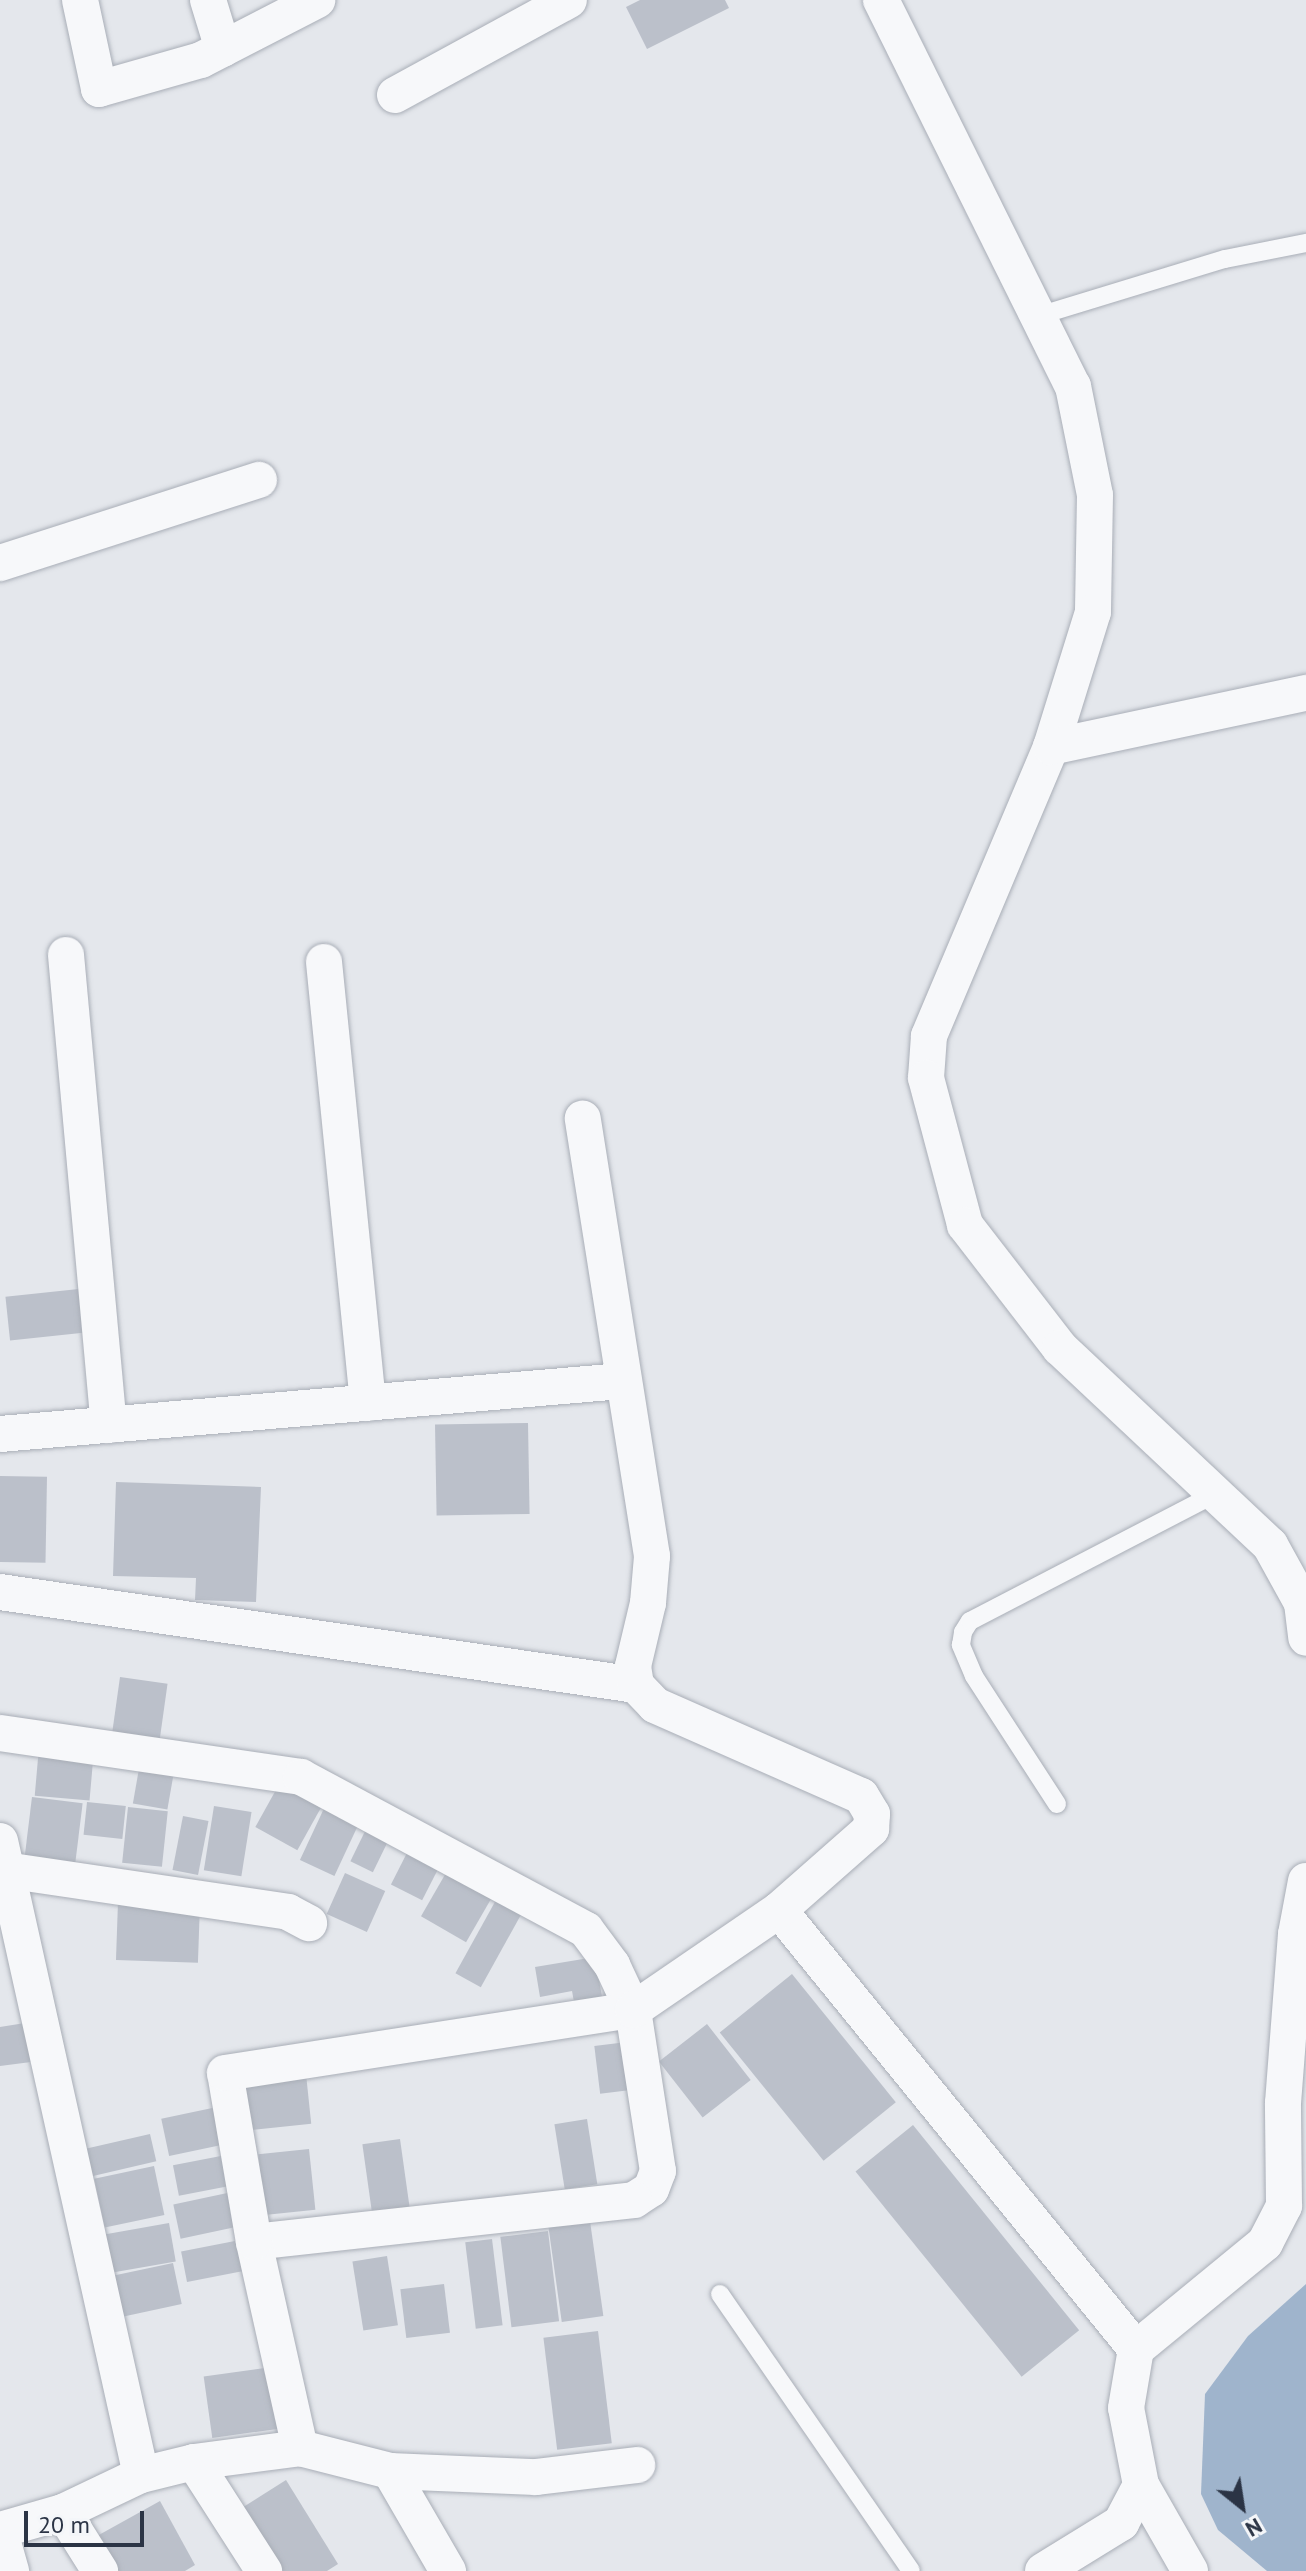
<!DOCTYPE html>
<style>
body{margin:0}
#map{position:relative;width:1306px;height:2571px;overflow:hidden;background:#e4e7ec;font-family:"PT Sans",sans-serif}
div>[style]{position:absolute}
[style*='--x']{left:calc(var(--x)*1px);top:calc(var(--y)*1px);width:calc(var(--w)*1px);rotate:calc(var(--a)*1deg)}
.water>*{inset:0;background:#9fb4cc}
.building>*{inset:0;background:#bbc0ca;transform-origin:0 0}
.roads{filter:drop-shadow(0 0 2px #a9aeb7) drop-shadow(0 0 2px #a9aeb7)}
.lane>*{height:18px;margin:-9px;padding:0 9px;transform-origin:9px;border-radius:9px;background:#f7f8fa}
.street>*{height:36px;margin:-18px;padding:0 18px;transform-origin:18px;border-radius:18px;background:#f7f8fa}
span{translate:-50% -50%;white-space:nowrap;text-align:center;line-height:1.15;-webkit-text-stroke:6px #f4f6f9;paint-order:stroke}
.north{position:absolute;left:1202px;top:2467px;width:80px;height:80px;-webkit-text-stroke:6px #f4f6f9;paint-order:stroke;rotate:150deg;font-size:22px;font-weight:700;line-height:32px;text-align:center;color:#2b3445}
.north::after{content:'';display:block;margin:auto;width:28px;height:36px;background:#2b3445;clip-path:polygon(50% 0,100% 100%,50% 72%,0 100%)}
.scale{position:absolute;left:24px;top:2511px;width:120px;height:36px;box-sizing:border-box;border:4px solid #2b3445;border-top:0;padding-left:10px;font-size:24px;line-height:28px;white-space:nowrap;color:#2b3445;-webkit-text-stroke:6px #f4f6f9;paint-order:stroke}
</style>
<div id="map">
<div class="water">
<i style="clip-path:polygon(1306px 2284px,1306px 2571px,1267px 2571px,1218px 2530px,1201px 2494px,1205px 2394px,1248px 2336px)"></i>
</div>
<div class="building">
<i style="clip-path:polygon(640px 0,725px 0,729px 8px,647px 49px,626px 7px)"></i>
<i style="left:88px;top:1288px;width:44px;height:83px;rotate:84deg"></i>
<i style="left:528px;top:1423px;width:91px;height:93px;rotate:89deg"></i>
<i style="left:0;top:1476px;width:47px;height:86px;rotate:1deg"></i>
<i style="clip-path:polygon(116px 1482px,261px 1487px,256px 1602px,195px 1600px,196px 1578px,113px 1576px)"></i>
<i style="left:120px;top:1677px;width:48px;height:57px;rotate:8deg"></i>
<i style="left:39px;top:1747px;width:55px;height:49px;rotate:5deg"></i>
<i style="left:140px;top:1763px;width:35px;height:41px;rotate:10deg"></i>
<i style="left:282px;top:1779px;width:48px;height:55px;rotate:29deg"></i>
<i style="left:32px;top:1797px;width:51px;height:60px;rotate:7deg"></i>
<i style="left:87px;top:1802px;width:39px;height:33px;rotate:6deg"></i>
<i style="left:327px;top:1802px;width:38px;height:64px;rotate:25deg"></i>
<i style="left:214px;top:1806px;width:38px;height:65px;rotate:9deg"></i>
<i style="left:128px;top:1807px;width:40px;height:56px;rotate:6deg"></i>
<i style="left:183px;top:1816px;width:26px;height:55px;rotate:11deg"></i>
<i style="left:371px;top:1819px;width:25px;height:47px;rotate:26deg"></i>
<i style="left:410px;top:1847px;width:35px;height:42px;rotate:27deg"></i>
<i style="left:450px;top:1866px;width:52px;height:58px;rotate:30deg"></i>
<i style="left:345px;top:1873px;width:44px;height:45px;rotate:24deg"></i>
<i style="left:501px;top:1891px;width:29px;height:94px;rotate:29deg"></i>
<i style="left:118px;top:1902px;width:82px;height:58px;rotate:2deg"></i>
<i style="clip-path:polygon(595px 1957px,604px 2008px,576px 2013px,572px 1991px,540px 1997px,535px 1967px)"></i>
<i style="left:792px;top:1974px;width:165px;height:93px;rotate:51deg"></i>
<i style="clip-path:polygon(25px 2023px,31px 2062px,0 2066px,0 2027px)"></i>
<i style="left:707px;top:2024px;width:71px;height:61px;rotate:52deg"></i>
<i style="left:635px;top:2041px;width:48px;height:41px;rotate:83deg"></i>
<i style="left:306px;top:2074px;width:50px;height:70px;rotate:84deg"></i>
<i style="left:217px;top:2107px;width:38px;height:57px;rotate:78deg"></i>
<i style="left:587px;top:2119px;width:66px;height:33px;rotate:81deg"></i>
<i style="left:913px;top:2125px;width:264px;height:74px;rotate:51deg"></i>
<i style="left:150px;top:2134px;width:28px;height:66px;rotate:77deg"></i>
<i style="left:400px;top:2139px;width:69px;height:38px;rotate:82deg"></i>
<i style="left:309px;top:2149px;width:61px;height:51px;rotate:84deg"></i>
<i style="left:226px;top:2155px;width:31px;height:54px;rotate:79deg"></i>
<i style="left:154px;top:2166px;width:50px;height:61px;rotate:78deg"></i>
<i style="left:232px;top:2192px;width:35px;height:60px;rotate:78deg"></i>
<i style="left:590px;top:2221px;width:96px;height:42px;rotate:82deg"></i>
<i style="left:169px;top:2223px;width:39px;height:70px;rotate:80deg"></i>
<i style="left:548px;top:2231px;width:91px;height:48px;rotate:83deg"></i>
<i style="left:492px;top:2239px;width:87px;height:27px;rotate:83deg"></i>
<i style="left:240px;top:2240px;width:31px;height:60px;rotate:79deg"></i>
<i style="left:387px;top:2256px;width:70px;height:35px;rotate:81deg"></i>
<i style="left:173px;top:2263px;width:42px;height:70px;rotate:78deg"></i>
<i style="left:444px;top:2284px;width:49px;height:44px;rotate:83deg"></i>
<i style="left:598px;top:2331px;width:113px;height:55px;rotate:83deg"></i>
<i style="left:272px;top:2367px;width:62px;height:69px;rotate:82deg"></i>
<i style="clip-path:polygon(286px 2480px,338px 2564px,327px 2571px,274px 2571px,237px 2511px)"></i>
<i style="clip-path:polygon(160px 2501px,195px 2565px,185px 2571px,117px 2571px,97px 2536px)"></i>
</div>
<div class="roads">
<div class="lane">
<i style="--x:1038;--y:316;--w:195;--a:-17"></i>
<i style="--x:1225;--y:259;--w:83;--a:-11.2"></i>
<i style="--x:1057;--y:1804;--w:153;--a:-123"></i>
<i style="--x:974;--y:1676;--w:34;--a:-113"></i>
<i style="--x:961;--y:1645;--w:13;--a:-81"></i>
<i style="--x:963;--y:1632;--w:13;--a:-58"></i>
<i style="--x:970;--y:1621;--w:276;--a:-27.4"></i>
<i style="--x:720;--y:2294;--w:336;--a:55.4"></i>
</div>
<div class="street">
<i style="--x:80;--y:0;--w:91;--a:77.9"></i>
<i style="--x:99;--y:89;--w:106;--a:-15.9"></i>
<i style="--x:201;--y:60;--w:131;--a:-27.3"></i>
<i style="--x:208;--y:0;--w:51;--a:73"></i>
<i style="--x:881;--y:0;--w:431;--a:63.6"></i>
<i style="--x:1073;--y:386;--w:111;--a:78.6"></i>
<i style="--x:1095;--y:495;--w:117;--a:91"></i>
<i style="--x:1093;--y:612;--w:141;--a:107.3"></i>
<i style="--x:1051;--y:747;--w:314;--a:112.9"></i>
<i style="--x:929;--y:1036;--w:42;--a:94.1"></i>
<i style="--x:926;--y:1078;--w:152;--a:75.1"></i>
<i style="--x:965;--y:1225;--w:155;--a:52.3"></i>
<i style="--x:1060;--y:1348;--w:288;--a:43.2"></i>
<i style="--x:1270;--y:1545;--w:66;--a:61.1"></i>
<i style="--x:1302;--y:1603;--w:35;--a:83"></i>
<i style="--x:395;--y:95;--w:198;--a:-28.6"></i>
<i style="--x:0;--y:563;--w:272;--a:-17.8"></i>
<i style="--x:1051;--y:747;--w:261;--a:-12"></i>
<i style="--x:66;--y:955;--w:472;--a:84.8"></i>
<i style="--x:324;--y:962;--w:443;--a:84.3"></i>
<i style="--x:0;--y:1434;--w:624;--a:-4.87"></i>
<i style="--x:0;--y:1592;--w:643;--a:8.32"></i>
<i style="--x:0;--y:1733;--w:304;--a:8.3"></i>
<i style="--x:301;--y:1777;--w:323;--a:28.2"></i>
<i style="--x:586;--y:1930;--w:44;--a:53.4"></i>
<i style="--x:612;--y:1965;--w:50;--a:65"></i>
<i style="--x:633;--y:2010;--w:163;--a:81.2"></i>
<i style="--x:658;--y:2171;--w:19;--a:111"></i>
<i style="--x:651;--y:2189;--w:20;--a:147"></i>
<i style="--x:634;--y:2200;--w:382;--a:173.7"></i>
<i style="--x:0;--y:1841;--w:649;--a:77.46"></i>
<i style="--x:5;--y:1870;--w:286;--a:8.4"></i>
<i style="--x:288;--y:1912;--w:24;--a:28"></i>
<i style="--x:779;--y:1910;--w:566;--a:50.88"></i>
<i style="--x:300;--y:2448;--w:211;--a:-102.6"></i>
<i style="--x:254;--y:2242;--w:171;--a:-99.7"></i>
<i style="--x:225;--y:2073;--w:413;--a:-8.8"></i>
<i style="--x:633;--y:2010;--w:177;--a:-34.4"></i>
<i style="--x:779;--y:1910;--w:123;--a:-41.4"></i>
<i style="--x:871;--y:1829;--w:15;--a:-86"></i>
<i style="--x:872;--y:1814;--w:21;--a:-121"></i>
<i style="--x:861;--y:1796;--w:225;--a:-156.2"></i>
<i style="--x:655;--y:1705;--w:28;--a:-134"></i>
<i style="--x:636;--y:1685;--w:19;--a:-99"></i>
<i style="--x:633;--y:1666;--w:65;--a:-76.6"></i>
<i style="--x:648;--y:1603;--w:47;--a:-85.1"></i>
<i style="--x:652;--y:1556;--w:443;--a:-99"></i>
<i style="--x:194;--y:2462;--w:130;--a:57.3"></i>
<i style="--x:390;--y:2471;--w:116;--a:59.9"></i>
<i style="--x:1141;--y:2485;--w:99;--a:60.3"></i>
<i style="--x:63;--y:2512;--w:70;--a:57.9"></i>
<i style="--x:0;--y:2530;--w:66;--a:-15.9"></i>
<i style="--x:63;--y:2512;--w:86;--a:-25.4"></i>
<i style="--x:141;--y:2475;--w:55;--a:-13.8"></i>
<i style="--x:194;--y:2462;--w:107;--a:-7.5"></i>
<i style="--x:300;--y:2448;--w:93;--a:14.3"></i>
<i style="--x:390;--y:2471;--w:146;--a:2.4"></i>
<i style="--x:536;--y:2477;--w:102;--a:-6.8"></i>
<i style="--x:0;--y:2532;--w:41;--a:74.2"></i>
<i style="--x:1043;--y:2571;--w:92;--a:-31.6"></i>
<i style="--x:1121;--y:2523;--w:43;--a:-62.2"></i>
<i style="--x:1141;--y:2485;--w:78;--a:-101"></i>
<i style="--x:1126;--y:2408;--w:60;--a:-80.4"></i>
<i style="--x:1136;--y:2349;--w:167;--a:-39.4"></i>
<i style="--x:1265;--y:2243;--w:42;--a:-62.8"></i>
<i style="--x:1284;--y:2206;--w:103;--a:-90.6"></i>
<i style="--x:1283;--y:2103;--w:169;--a:-85.6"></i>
<i style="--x:1296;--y:1934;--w:54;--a:-79.3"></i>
</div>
</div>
<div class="north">N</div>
<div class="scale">20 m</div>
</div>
